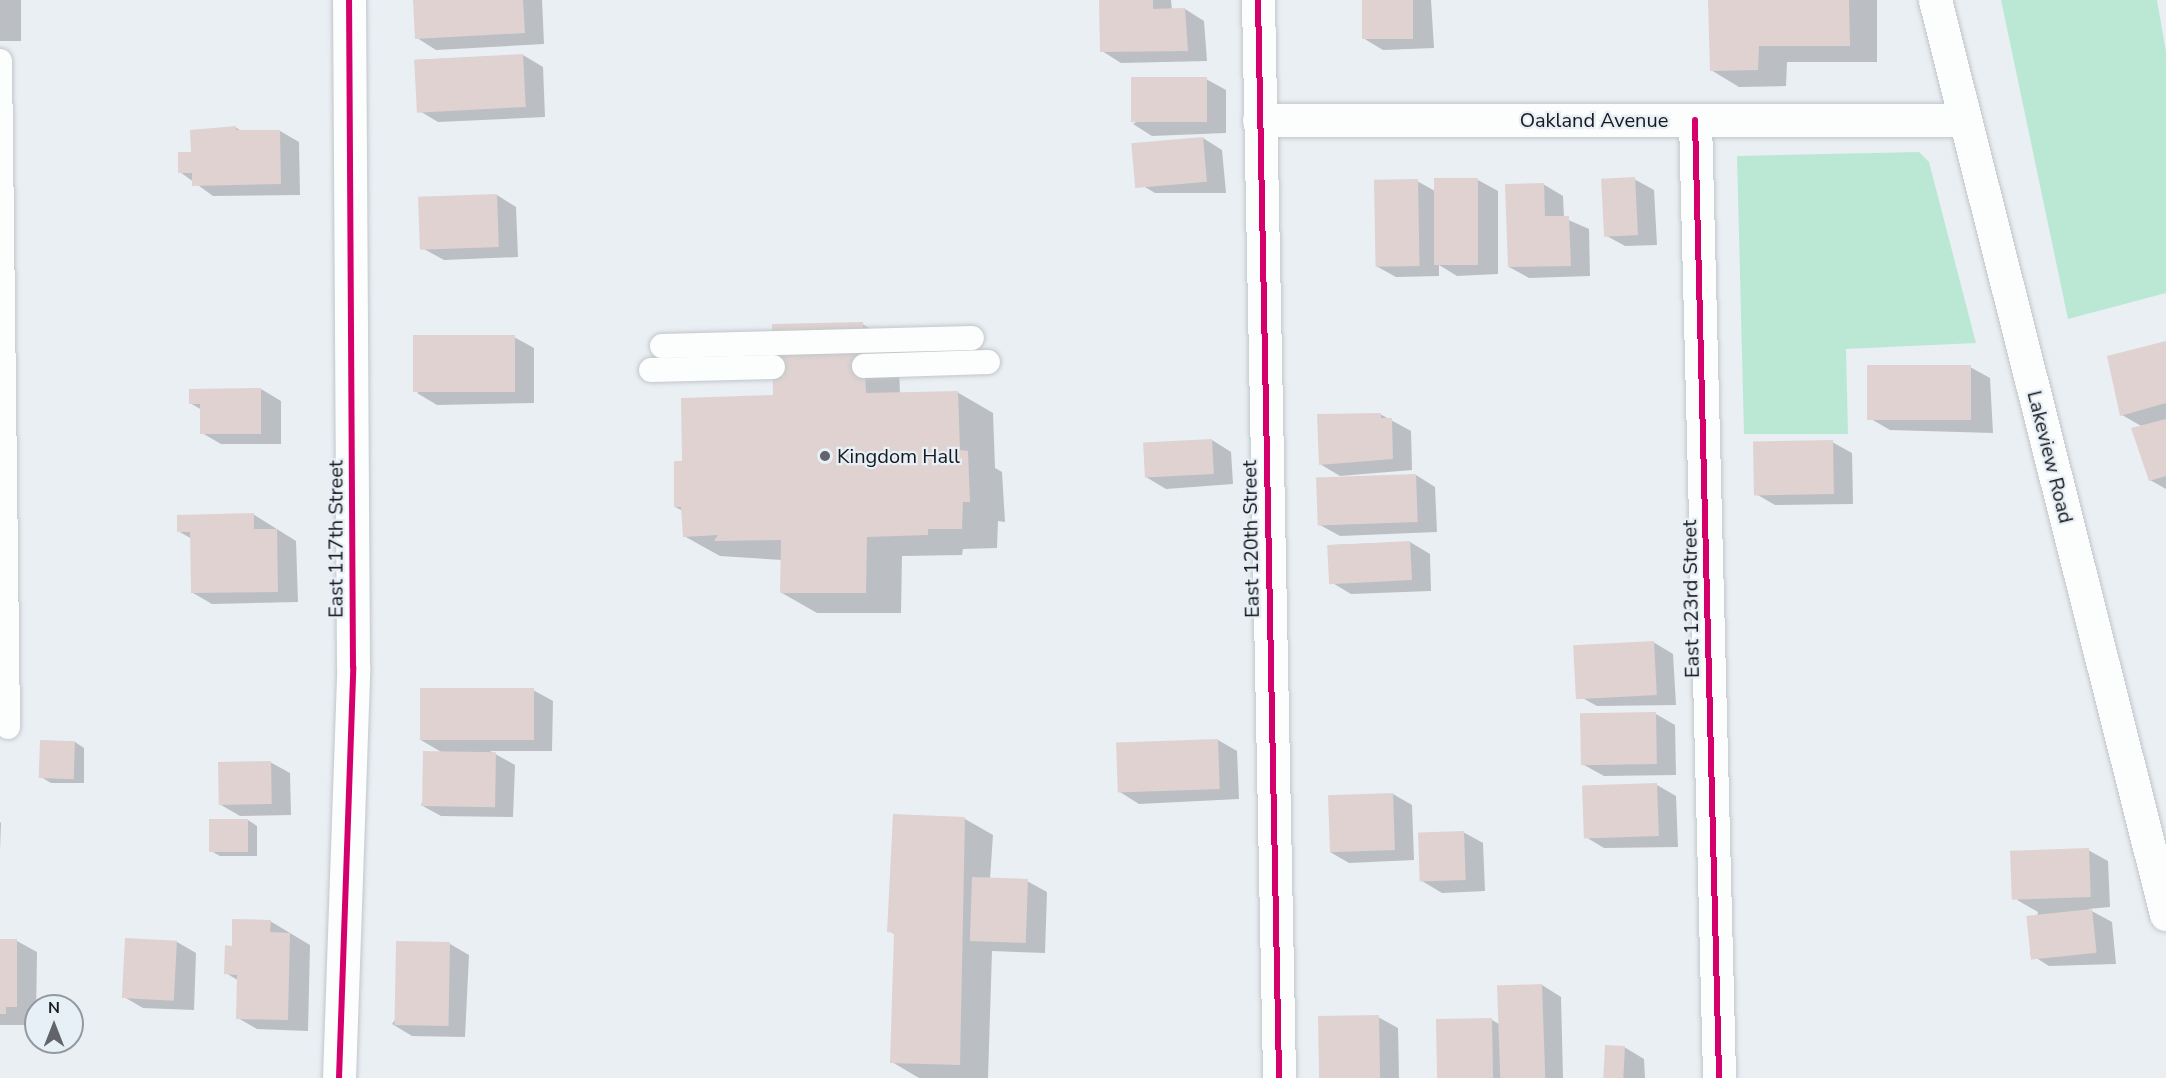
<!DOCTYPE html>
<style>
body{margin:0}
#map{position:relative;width:2166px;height:1078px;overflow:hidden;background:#eaeff4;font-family:"Nunito Sans",sans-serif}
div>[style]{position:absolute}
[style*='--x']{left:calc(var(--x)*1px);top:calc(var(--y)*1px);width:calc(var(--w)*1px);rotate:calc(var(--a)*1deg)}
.green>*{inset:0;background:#bbe8d5}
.shadow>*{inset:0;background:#0003;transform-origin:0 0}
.building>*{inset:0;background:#dfd2d1;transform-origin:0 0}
.roads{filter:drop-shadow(0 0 2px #c2c6ca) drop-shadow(0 0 2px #c2c6ca)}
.service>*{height:24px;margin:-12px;padding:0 12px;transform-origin:12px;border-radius:12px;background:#fcfdfd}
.minor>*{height:33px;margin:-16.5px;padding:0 16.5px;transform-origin:16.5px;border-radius:16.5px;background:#fcfdfd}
.tertiary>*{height:33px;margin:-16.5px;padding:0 16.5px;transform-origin:16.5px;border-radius:16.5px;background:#fcfdfd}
.cycleway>*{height:6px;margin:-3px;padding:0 3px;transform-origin:3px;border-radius:3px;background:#d6006c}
.dots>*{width:16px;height:16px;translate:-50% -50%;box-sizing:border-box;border:3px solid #e7eff7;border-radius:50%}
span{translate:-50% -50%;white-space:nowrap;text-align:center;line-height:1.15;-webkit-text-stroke:4.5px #e7eff7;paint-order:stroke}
.street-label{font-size:20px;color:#17191c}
.poi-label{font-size:20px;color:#17191c}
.left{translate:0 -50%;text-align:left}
.north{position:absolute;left:24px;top:994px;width:60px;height:60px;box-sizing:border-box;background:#e7eff7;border:2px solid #94999f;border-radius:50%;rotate:0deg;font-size:16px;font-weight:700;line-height:24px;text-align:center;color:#17191c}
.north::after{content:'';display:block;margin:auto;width:21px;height:27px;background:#616468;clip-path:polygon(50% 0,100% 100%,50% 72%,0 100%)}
</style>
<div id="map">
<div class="green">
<i style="clip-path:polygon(2001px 0,2157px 0,2166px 52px,2166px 293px,2068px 319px)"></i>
<i style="clip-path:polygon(1919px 152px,1929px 162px,1976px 343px,1846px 349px,1848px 434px,1744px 434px,1737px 156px)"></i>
</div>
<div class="shadow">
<i style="left:0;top:0;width:21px;height:41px"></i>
<i style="clip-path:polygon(415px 0,542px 0,544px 44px,436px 50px,417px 38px)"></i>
<i style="clip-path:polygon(1101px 0,1171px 0,1172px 10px,1185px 9px,1204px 21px,1207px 61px,1121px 63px,1102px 51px)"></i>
<i style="clip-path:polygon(1363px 0,1431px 0,1434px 48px,1383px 50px,1363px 38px)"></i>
<i style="clip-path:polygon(1709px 0,1877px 0,1877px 62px,1787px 62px,1786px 86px,1739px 87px,1711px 70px)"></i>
<i style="clip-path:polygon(523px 55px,543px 67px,545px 117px,438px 122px,418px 110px,415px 60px)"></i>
<i style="clip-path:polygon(1206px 79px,1226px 90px,1226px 133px,1152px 136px,1133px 124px)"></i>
<i style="clip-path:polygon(235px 127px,243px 132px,280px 131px,299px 142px,300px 195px,213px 196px,180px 172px,192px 154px)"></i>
<i style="clip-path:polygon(1203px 138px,1222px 150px,1226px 193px,1155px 193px,1135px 181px)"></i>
<i style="clip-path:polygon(1634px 179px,1654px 190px,1657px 245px,1625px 246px,1605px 235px)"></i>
<i style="clip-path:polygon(1435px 180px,1478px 180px,1498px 191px,1498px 274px,1457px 276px,1439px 265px,1439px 276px,1396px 277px,1376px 266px,1417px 181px,1435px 191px)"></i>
<i style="clip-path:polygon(1543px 184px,1563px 196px,1564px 218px,1589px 229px,1590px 276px,1529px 278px,1509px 267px)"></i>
<i style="clip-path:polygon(497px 195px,516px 207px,518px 257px,444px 260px,424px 249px)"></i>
<i style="clip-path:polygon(862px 324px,898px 344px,900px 394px,957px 392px,993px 413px,995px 468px,1002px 472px,1005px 522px,998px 521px,997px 548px,963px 549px,962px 555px,902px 556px,901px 613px,817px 613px,782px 593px,782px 560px,720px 556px,684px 536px,683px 511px,675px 507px,683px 463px,775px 397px)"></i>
<i style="clip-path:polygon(514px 337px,534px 348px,534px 403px,437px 405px,417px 393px)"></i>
<i style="clip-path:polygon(2166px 343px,2166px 489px,2150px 480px,2143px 427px,2122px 415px)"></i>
<i style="clip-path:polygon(1970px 367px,1990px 378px,1993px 433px,1890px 430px,1871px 419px)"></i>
<i style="clip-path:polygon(261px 389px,281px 401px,281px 444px,221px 444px,202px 433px,202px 410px,190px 403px,190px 390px)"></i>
<i style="clip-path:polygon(1380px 414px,1411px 431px,1412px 470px,1340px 476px,1320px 464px)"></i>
<i style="clip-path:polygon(1212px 440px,1231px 452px,1233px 484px,1166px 489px,1146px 477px)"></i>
<i style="clip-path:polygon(1832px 442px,1852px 453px,1853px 504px,1775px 505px,1756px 494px)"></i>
<i style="clip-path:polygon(1416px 475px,1435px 487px,1437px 532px,1340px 536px,1320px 525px)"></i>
<i style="clip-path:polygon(253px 514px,296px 541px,298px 602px,212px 604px,193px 593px,192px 539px,178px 531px)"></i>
<i style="clip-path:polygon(1410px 542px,1430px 554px,1431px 591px,1351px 594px,1331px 582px,1329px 545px)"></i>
<i style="clip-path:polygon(1653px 642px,1673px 654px,1676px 705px,1597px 706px,1577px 695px)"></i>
<i style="clip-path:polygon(533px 690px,553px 701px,552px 751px,490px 751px,515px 765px,513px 817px,441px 816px,421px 805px,443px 753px,419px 739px)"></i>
<i style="clip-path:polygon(1656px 714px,1675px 725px,1676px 775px,1604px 776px,1584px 765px)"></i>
<i style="clip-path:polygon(1218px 740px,1237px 751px,1239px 799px,1139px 804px,1120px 792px)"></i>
<i style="clip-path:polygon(75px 742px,84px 748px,84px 783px,51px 783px,41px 777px)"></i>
<i style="clip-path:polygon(270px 762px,290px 773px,291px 815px,240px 816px,221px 805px)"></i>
<i style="clip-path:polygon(1657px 785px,1676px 796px,1678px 847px,1604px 848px,1584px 836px)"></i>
<i style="clip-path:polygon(1393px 794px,1412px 805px,1414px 860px,1349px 863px,1330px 852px)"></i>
<i style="clip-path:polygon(965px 819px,993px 835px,990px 879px,1027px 881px,1047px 892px,1045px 953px,992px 951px,988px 1078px,919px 1078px,892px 1062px,896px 935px,889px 931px)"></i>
<i style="clip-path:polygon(248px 820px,257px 826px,257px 856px,220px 856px,211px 851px)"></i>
<i style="clip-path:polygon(0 822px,1px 823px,0 851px)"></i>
<i style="clip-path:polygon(1463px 832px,1483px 843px,1485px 891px,1442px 893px,1422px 881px)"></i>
<i style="clip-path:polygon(2088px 850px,2108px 861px,2110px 907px,2088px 909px,2112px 922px,2116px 964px,2049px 966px,2030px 954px,2038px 912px,2017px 900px)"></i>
<i style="clip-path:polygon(270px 921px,310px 945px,308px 1031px,257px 1029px,238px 1018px,239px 981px,226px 973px,233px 948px)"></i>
<i style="clip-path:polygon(0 941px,17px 941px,37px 952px,36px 1018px,25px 1018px,25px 1025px,0 1025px)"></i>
<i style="clip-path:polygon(177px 942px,196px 953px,194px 1010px,143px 1008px,124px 997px)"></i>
<i style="clip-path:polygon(450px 944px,469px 955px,465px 1037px,412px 1036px,392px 1024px)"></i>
<i style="clip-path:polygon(1542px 985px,1561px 997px,1563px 1078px,1438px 1078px,1492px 1020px,1499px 1024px)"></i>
<i style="clip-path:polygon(1378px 1017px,1398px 1028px,1399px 1078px,1323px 1078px)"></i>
<i style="clip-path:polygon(1624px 1047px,1644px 1059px,1645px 1078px,1607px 1078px)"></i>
</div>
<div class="building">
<i style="clip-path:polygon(413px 0,523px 0,525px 33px,415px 39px)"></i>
<i style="clip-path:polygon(1099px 0,1153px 0,1153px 9px,1185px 8px,1188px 51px,1100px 52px)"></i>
<i style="left:1362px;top:0;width:51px;height:39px"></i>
<i style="clip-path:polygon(1708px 0,1849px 0,1850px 46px,1759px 46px,1758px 70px,1710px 71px)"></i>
<i style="left:523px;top:54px;width:53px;height:109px;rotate:87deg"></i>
<i style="left:1207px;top:77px;width:45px;height:76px;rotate:90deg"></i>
<i style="clip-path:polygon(236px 126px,236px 130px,280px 130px,281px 184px,192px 186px,192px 173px,178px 173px,178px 152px,191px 152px,190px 130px)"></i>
<i style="left:1203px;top:137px;width:45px;height:72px;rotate:85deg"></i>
<i style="left:1635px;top:177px;width:58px;height:34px;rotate:87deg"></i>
<i style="left:1434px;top:178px;width:44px;height:87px"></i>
<i style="left:1418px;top:179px;width:87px;height:44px;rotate:89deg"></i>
<i style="clip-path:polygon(1544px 183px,1545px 216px,1569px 216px,1571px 266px,1508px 267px,1505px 184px)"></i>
<i style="left:497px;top:194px;width:53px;height:79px;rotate:88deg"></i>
<i style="clip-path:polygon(863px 322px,866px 393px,958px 391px,960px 450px,968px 451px,970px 502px,963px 502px,962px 529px,928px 529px,928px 535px,867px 537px,866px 593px,780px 593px,781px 540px,714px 541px,718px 535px,683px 537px,681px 507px,674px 507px,674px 461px,682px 461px,681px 398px,773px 395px,772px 324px)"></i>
<i style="left:515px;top:335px;width:57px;height:102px;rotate:90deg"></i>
<i style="clip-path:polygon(2166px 341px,2166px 403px,2120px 416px,2107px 356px)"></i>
<i style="left:1867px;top:365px;width:104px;height:55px"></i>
<i style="clip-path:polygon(261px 388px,261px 434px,200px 434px,200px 404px,189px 404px,189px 389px)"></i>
<i style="clip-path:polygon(1381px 413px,1381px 418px,1392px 418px,1393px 459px,1319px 465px,1317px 414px)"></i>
<i style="clip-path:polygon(2166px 419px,2166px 476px,2149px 481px,2131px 428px)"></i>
<i style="left:1212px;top:439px;width:35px;height:69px;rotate:87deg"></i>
<i style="left:1833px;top:440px;width:54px;height:80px;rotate:89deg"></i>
<i style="left:1416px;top:474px;width:48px;height:100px;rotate:88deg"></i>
<i style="clip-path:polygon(254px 513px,254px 529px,277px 529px,278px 592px,191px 593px,190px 532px,177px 532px,177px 515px)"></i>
<i style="left:1410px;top:541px;width:39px;height:83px;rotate:87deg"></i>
<i style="left:1654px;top:641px;width:54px;height:81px;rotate:87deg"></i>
<i style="left:420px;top:688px;width:114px;height:52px"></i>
<i style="left:1656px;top:712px;width:52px;height:76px;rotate:89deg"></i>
<i style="left:1218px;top:739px;width:50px;height:102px;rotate:88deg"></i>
<i style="left:40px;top:740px;width:35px;height:38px;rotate:2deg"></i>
<i style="left:423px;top:751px;width:73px;height:55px;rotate:1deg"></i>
<i style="left:271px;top:761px;width:43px;height:53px;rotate:89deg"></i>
<i style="left:1657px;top:783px;width:53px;height:75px;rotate:88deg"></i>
<i style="left:1393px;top:793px;width:57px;height:65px;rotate:88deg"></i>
<i style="clip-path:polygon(893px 814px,965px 817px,960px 1065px,890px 1063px,894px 933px,887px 932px)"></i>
<i style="left:209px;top:819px;width:39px;height:33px"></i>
<i style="left:1464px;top:831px;width:49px;height:46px;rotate:88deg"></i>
<i style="left:2089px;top:848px;width:49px;height:79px;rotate:88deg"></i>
<i style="left:972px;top:877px;width:56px;height:64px;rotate:2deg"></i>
<i style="left:2092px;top:909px;width:44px;height:66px;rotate:84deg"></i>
<i style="clip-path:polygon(232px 919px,271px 920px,270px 932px,290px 933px,288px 1020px,236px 1019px,237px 975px,224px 974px,225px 945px,232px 946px)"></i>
<i style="left:125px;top:938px;width:52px;height:60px;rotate:3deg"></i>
<i style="clip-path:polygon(0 939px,17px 939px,17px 1007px,6px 1007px,6px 1014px,0 1014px)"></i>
<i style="left:396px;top:941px;width:54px;height:84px;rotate:1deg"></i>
<i style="left:1542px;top:984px;width:94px;height:45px;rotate:88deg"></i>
<i style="left:1379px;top:1015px;width:63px;height:61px;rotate:89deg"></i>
<i style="left:1492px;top:1018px;width:60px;height:56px;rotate:89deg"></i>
<i style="left:1605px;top:1045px;width:20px;height:33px;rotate:3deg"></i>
</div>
<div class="roads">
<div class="service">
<i style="--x:0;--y:61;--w:666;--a:89.31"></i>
<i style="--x:662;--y:346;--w:310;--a:-1.5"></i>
<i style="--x:864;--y:366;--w:124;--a:-1.8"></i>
<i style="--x:651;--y:370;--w:122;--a:-1.4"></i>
</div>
<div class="minor">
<i style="--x:1258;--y:0;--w:1078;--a:88.88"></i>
<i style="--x:1259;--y:120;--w:706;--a:0"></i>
<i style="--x:1695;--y:120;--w:958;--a:88.56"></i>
<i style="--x:339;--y:1078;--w:411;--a:-88"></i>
<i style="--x:353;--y:667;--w:667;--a:-90.34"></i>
</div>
<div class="tertiary">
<i style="--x:1935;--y:0;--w:943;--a:75.82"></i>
</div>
</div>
<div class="cycleway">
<i style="--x:1258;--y:0;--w:1078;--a:88.88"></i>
<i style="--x:1695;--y:120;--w:958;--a:88.56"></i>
<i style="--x:339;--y:1078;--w:411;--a:-88"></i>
<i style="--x:353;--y:667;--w:667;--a:-90.34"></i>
</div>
<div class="dots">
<i style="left:825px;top:456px;background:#616468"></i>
</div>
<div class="street-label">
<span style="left:1594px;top:120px">Oakland Avenue</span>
<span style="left:2050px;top:457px;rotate:76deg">Lakeview Road</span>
<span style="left:336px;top:539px;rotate:-90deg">East 117th Street</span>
<span style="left:1251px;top:539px;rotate:-91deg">East 120th Street</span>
<span style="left:1691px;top:599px;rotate:-91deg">East 123rd Street</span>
</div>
<div class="poi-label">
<span class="left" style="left:837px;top:456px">Kingdom Hall</span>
</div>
<div class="north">N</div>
</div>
